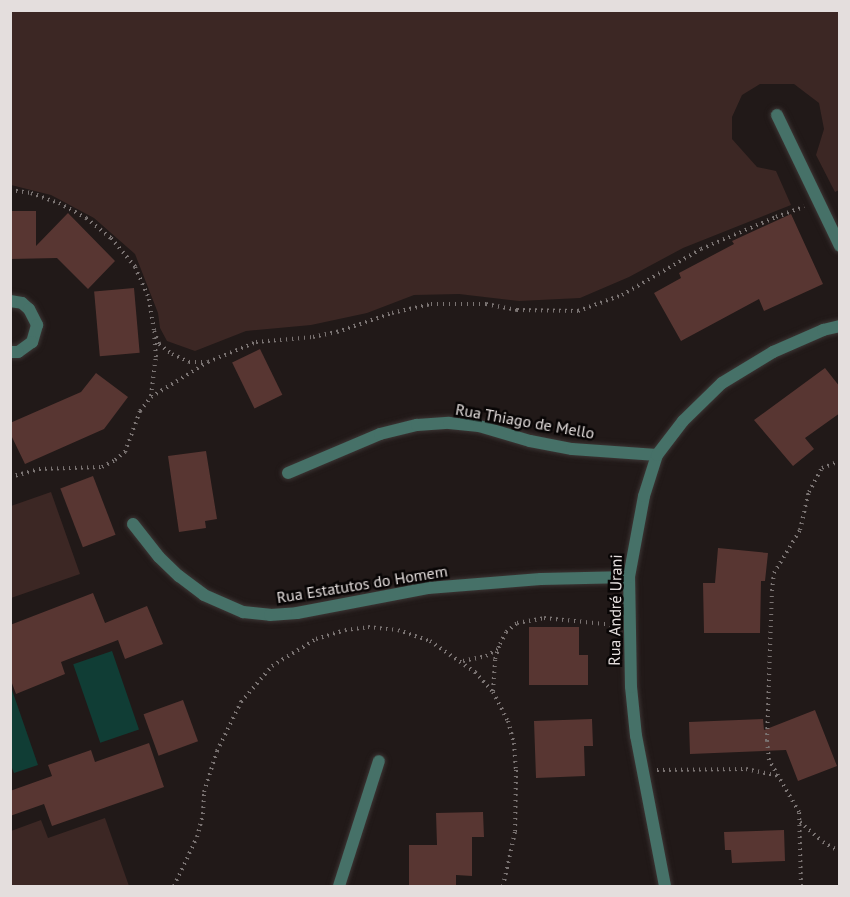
<!DOCTYPE html>
<meta charset="utf-8">
<style>
body{margin:0}
#map{position:relative;width:850px;height:897px;overflow:hidden;background:#211918;font-family:"PT Sans",sans-serif}
div>[style]{position:absolute}
[style*='--x']{left:calc(var(--x)*1px);top:calc(var(--y)*1px);width:calc(var(--w)*1px);rotate:calc(var(--a)*1deg)}
.green>*{inset:0;background:#3c2724}
.water>*{inset:0;background:#103d35;transform-origin:0 0}
.building>*{inset:0;background:#583632;transform-origin:0 0}
.path>*{height:4px;margin-top:-2px;transform-origin:0;background:repeating-linear-gradient(90deg,#7a7372 0 1.5px,transparent 0 6px)}
.roads{filter:drop-shadow(0 0 2px #3c3534) drop-shadow(0 0 2px #3c3534)}
.minor>*{height:12px;margin:-6px;padding:0 6px;transform-origin:6px;border-radius:6px;background:#467168}
span{translate:-50% -50%;white-space:nowrap;text-align:center;line-height:1.15;-webkit-text-stroke:5px #080505;paint-order:stroke}
.street-label{font-size:16px;color:#e4dedd}
.frame{position:absolute;inset:0;border:12px solid #e4dedd;pointer-events:none}
</style>
<div id="map">
<div class="green">
<i style="clip-path:polygon(11px 10px,839px 11px,839px 190px,835px 192px,816px 155px,824px 129px,819px 103px,794px 84px,760px 84px,742px 95px,732px 117px,732px 139px,757px 167px,776px 171px,791px 205px,683px 248px,629px 277px,580px 298px,519px 301px,459px 294px,414px 295px,367px 313px,311px 325px,246px 331px,195px 351px,167px 341px,160px 328px,158px 313px,135px 254px,94px 218px,51px 195px,11px 185px)"></i>
<i style="clip-path:polygon(51px 492px,80px 574px,11px 598px,11px 506px)"></i>
<i style="clip-path:polygon(105px 818px,129px 886px,11px 886px,11px 831px,41px 820px,48px 838px)"></i>
</div>
<div class="water">
<i style="left:112px;top:651px;width:83px;height:41px;rotate:71deg"></i>
<i style="clip-path:polygon(12px 690px,38px 765px,14px 773px,10px 763px)"></i>
</div>
<div class="building">
<i style="clip-path:polygon(10px 211px,36px 211px,36px 246px,68px 213px,115px 261px,88px 289px,57px 258px,10px 259px)"></i>
<i style="clip-path:polygon(791px 214px,823px 284px,764px 311px,759px 299px,681px 341px,654px 293px,681px 278px,679px 273px,734px 244px,732px 241px)"></i>
<i style="left:134px;top:288px;width:65px;height:40px;rotate:85deg"></i>
<i style="left:260px;top:349px;width:51px;height:31px;rotate:64deg"></i>
<i style="clip-path:polygon(825px 368px,840px 387px,840px 413px,805px 438px,814px 449px,793px 466px,754px 420px)"></i>
<i style="clip-path:polygon(96px 373px,128px 397px,104px 429px,25px 464px,10px 433px,10px 423px,81px 392px)"></i>
<i style="clip-path:polygon(206px 451px,217px 519px,205px 521px,206px 528px,179px 532px,168px 456px)"></i>
<i style="left:93px;top:476px;width:63px;height:35px;rotate:69deg"></i>
<i style="clip-path:polygon(718px 548px,768px 553px,765px 581px,761px 581px,760px 633px,704px 633px,703px 583px,715px 583px)"></i>
<i style="clip-path:polygon(93px 593px,105px 623px,147px 606px,163px 644px,125px 659px,118px 640px,61px 662px,65px 674px,16px 694px,10px 678px,10px 625px)"></i>
<i style="clip-path:polygon(529px 627px,579px 627px,579px 655px,588px 655px,588px 685px,529px 685px)"></i>
<i style="left:183px;top:700px;width:44px;height:42px;rotate:70deg"></i>
<i style="clip-path:polygon(815px 710px,837px 766px,798px 781px,786px 750px,690px 754px,689px 722px,763px 719px,764px 730px)"></i>
<i style="clip-path:polygon(592px 719px,593px 746px,584px 746px,585px 776px,536px 778px,534px 721px)"></i>
<i style="clip-path:polygon(149px 743px,164px 787px,52px 826px,44px 804px,10px 816px,10px 791px,52px 776px,48px 765px,91px 750px,95px 762px)"></i>
<i style="clip-path:polygon(483px 812px,484px 837px,472px 837px,472px 876px,456px 875px,456px 886px,409px 886px,409px 845px,437px 845px,436px 813px)"></i>
<i style="clip-path:polygon(784px 830px,785px 861px,732px 863px,731px 850px,725px 850px,724px 832px)"></i>
</div>
<div class="path">
<i style="--x:10;--y:190;--w:21;--a:8"></i>
<i style="--x:31;--y:193;--w:30;--a:20"></i>
<i style="--x:59;--y:203;--w:31;--a:29"></i>
<i style="--x:86;--y:218;--w:32;--a:39"></i>
<i style="--x:111;--y:238;--w:38;--a:50"></i>
<i style="--x:135;--y:267;--w:35;--a:66"></i>
<i style="--x:149;--y:299;--w:32;--a:81"></i>
<i style="--x:154;--y:331;--w:14;--a:69"></i>
<i style="--x:159;--y:344;--w:16;--a:38"></i>
<i style="--x:172;--y:354;--w:19;--a:25"></i>
<i style="--x:189;--y:362;--w:18;--a:0"></i>
<i style="--x:151;--y:396;--w:39;--a:-83"></i>
<i style="--x:156;--y:357;--w:22;--a:-95"></i>
<i style="--x:10;--y:477;--w:30;--a:-15"></i>
<i style="--x:39;--y:469;--w:63;--a:-1.8"></i>
<i style="--x:102;--y:467;--w:15;--a:-28"></i>
<i style="--x:115;--y:460;--w:13;--a:-39"></i>
<i style="--x:125;--y:452;--w:44;--a:-69.9"></i>
<i style="--x:140;--y:411;--w:18;--a:-52"></i>
<i style="--x:151;--y:397;--w:67;--a:-31.6"></i>
<i style="--x:208;--y:362;--w:52;--a:-22.6"></i>
<i style="--x:256;--y:342;--w:57;--a:-5"></i>
<i style="--x:313;--y:337;--w:25;--a:-12"></i>
<i style="--x:337;--y:332;--w:58;--a:-19.1"></i>
<i style="--x:392;--y:313;--w:40;--a:-13"></i>
<i style="--x:431;--y:304;--w:55;--a:0"></i>
<i style="--x:486;--y:304;--w:32;--a:11"></i>
<i style="--x:517;--y:310;--w:61;--a:0.9"></i>
<i style="--x:578;--y:311;--w:47;--a:-20"></i>
<i style="--x:622;--y:295;--w:91;--a:-30.2"></i>
<i style="--x:701;--y:249;--w:82;--a:-23.1"></i>
<i style="--x:776;--y:217;--w:30;--a:-20"></i>
<i style="--x:463;--y:661;--w:24;--a:-12"></i>
<i style="--x:486;--y:656;--w:14;--a:-30"></i>
<i style="--x:493;--y:691;--w:32;--a:-86"></i>
<i style="--x:495;--y:659;--w:16;--a:-72"></i>
<i style="--x:500;--y:644;--w:13;--a:-63"></i>
<i style="--x:506;--y:632;--w:14;--a:-39"></i>
<i style="--x:517;--y:623;--w:27;--a:-10"></i>
<i style="--x:544;--y:618;--w:71;--a:5.6"></i>
<i style="--x:657;--y:770;--w:89;--a:-0.6"></i>
<i style="--x:746;--y:769;--w:33;--a:12"></i>
<i style="--x:800;--y:822;--w:30;--a:41"></i>
<i style="--x:823;--y:842;--w:20;--a:30"></i>
<i style="--x:174;--y:886;--w:54;--a:-64.9"></i>
<i style="--x:197;--y:837;--w:24;--a:-75"></i>
<i style="--x:203;--y:814;--w:22;--a:-87"></i>
<i style="--x:204;--y:792;--w:43;--a:-72.4"></i>
<i style="--x:217;--y:751;--w:55;--a:-63.9"></i>
<i style="--x:241;--y:702;--w:48;--a:-49.3"></i>
<i style="--x:272;--y:666;--w:52;--a:-31.5"></i>
<i style="--x:316;--y:639;--w:30;--a:-17"></i>
<i style="--x:345;--y:630;--w:23;--a:-7"></i>
<i style="--x:368;--y:627;--w:30;--a:6"></i>
<i style="--x:398;--y:630;--w:34;--a:19"></i>
<i style="--x:430;--y:641;--w:55;--a:34.6"></i>
<i style="--x:475;--y:672;--w:27;--a:48"></i>
<i style="--x:493;--y:692;--w:33;--a:63"></i>
<i style="--x:508;--y:721;--w:23;--a:75"></i>
<i style="--x:514;--y:743;--w:27;--a:86"></i>
<i style="--x:516;--y:770;--w:62;--a:90.9"></i>
<i style="--x:515;--y:832;--w:55;--a:102.5"></i>
<i style="--x:801;--y:886;--w:74;--a:-91.5"></i>
<i style="--x:799;--y:812;--w:60;--a:-120"></i>
<i style="--x:769;--y:760;--w:19;--a:-96"></i>
<i style="--x:767;--y:741;--w:150;--a:-88.1"></i>
<i style="--x:772;--y:591;--w:18;--a:-84"></i>
<i style="--x:774;--y:573;--w:50;--a:-58.8"></i>
<i style="--x:800;--y:530;--w:39;--a:-77"></i>
<i style="--x:809;--y:492;--w:27;--a:-62"></i>
<i style="--x:822;--y:468;--w:19;--a:-21"></i>
</div>
<div class="roads">
<div class="minor">
<i style="--x:777;--y:115;--w:145;--a:64.3"></i>
<i style="--x:10;--y:301;--w:12;--a:9"></i>
<i style="--x:22;--y:303;--w:9;--a:41"></i>
<i style="--x:29;--y:309;--w:18;--a:63"></i>
<i style="--x:37;--y:325;--w:18;--a:106"></i>
<i style="--x:32;--y:342;--w:17;--a:144"></i>
<i style="--x:18;--y:352;--w:8;--a:180"></i>
<i style="--x:288;--y:473;--w:100;--a:-23"></i>
<i style="--x:380;--y:434;--w:38;--a:-14"></i>
<i style="--x:417;--y:425;--w:32;--a:-4"></i>
<i style="--x:449;--y:423;--w:30;--a:6"></i>
<i style="--x:479;--y:426;--w:53;--a:16.4"></i>
<i style="--x:530;--y:441;--w:43;--a:10.8"></i>
<i style="--x:572;--y:449;--w:85;--a:4"></i>
<i style="--x:133;--y:524;--w:42;--a:51.8"></i>
<i style="--x:159;--y:557;--w:28;--a:44"></i>
<i style="--x:179;--y:576;--w:31;--a:37"></i>
<i style="--x:204;--y:595;--w:43;--a:23.6"></i>
<i style="--x:243;--y:612;--w:27;--a:6"></i>
<i style="--x:270;--y:615;--w:27;--a:-4"></i>
<i style="--x:297;--y:613;--w:133;--a:-10.8"></i>
<i style="--x:428;--y:588;--w:113;--a:-4.6"></i>
<i style="--x:541;--y:579;--w:88;--a:-1.3"></i>
<i style="--x:339;--y:886;--w:131;--a:-72.3"></i>
<i style="--x:665;--y:886;--w:153;--a:-100.9"></i>
<i style="--x:636;--y:736;--w:49;--a:-95.8"></i>
<i style="--x:631;--y:687;--w:110;--a:-91"></i>
<i style="--x:629;--y:577;--w:82;--a:-79.5"></i>
<i style="--x:644;--y:496;--w:43;--a:-72.4"></i>
<i style="--x:657;--y:455;--w:43;--a:-52.6"></i>
<i style="--x:683;--y:421;--w:54;--a:-44.3"></i>
<i style="--x:722;--y:383;--w:60;--a:-31.3"></i>
<i style="--x:773;--y:352;--w:55;--a:-23.7"></i>
<i style="--x:823;--y:330;--w:17;--a:-13"></i>
</div>
</div>
<div class="street-label">
<span style="left:525px;top:421px;rotate:10deg">Rua Thiago de Mello</span>
<span style="left:362px;top:584px;rotate:-9deg">Rua Estatutos do Homem</span>
<span style="left:615px;top:610px;rotate:-89deg">Rua André Urani</span>
</div>
<div class="frame"></div>
</div>
